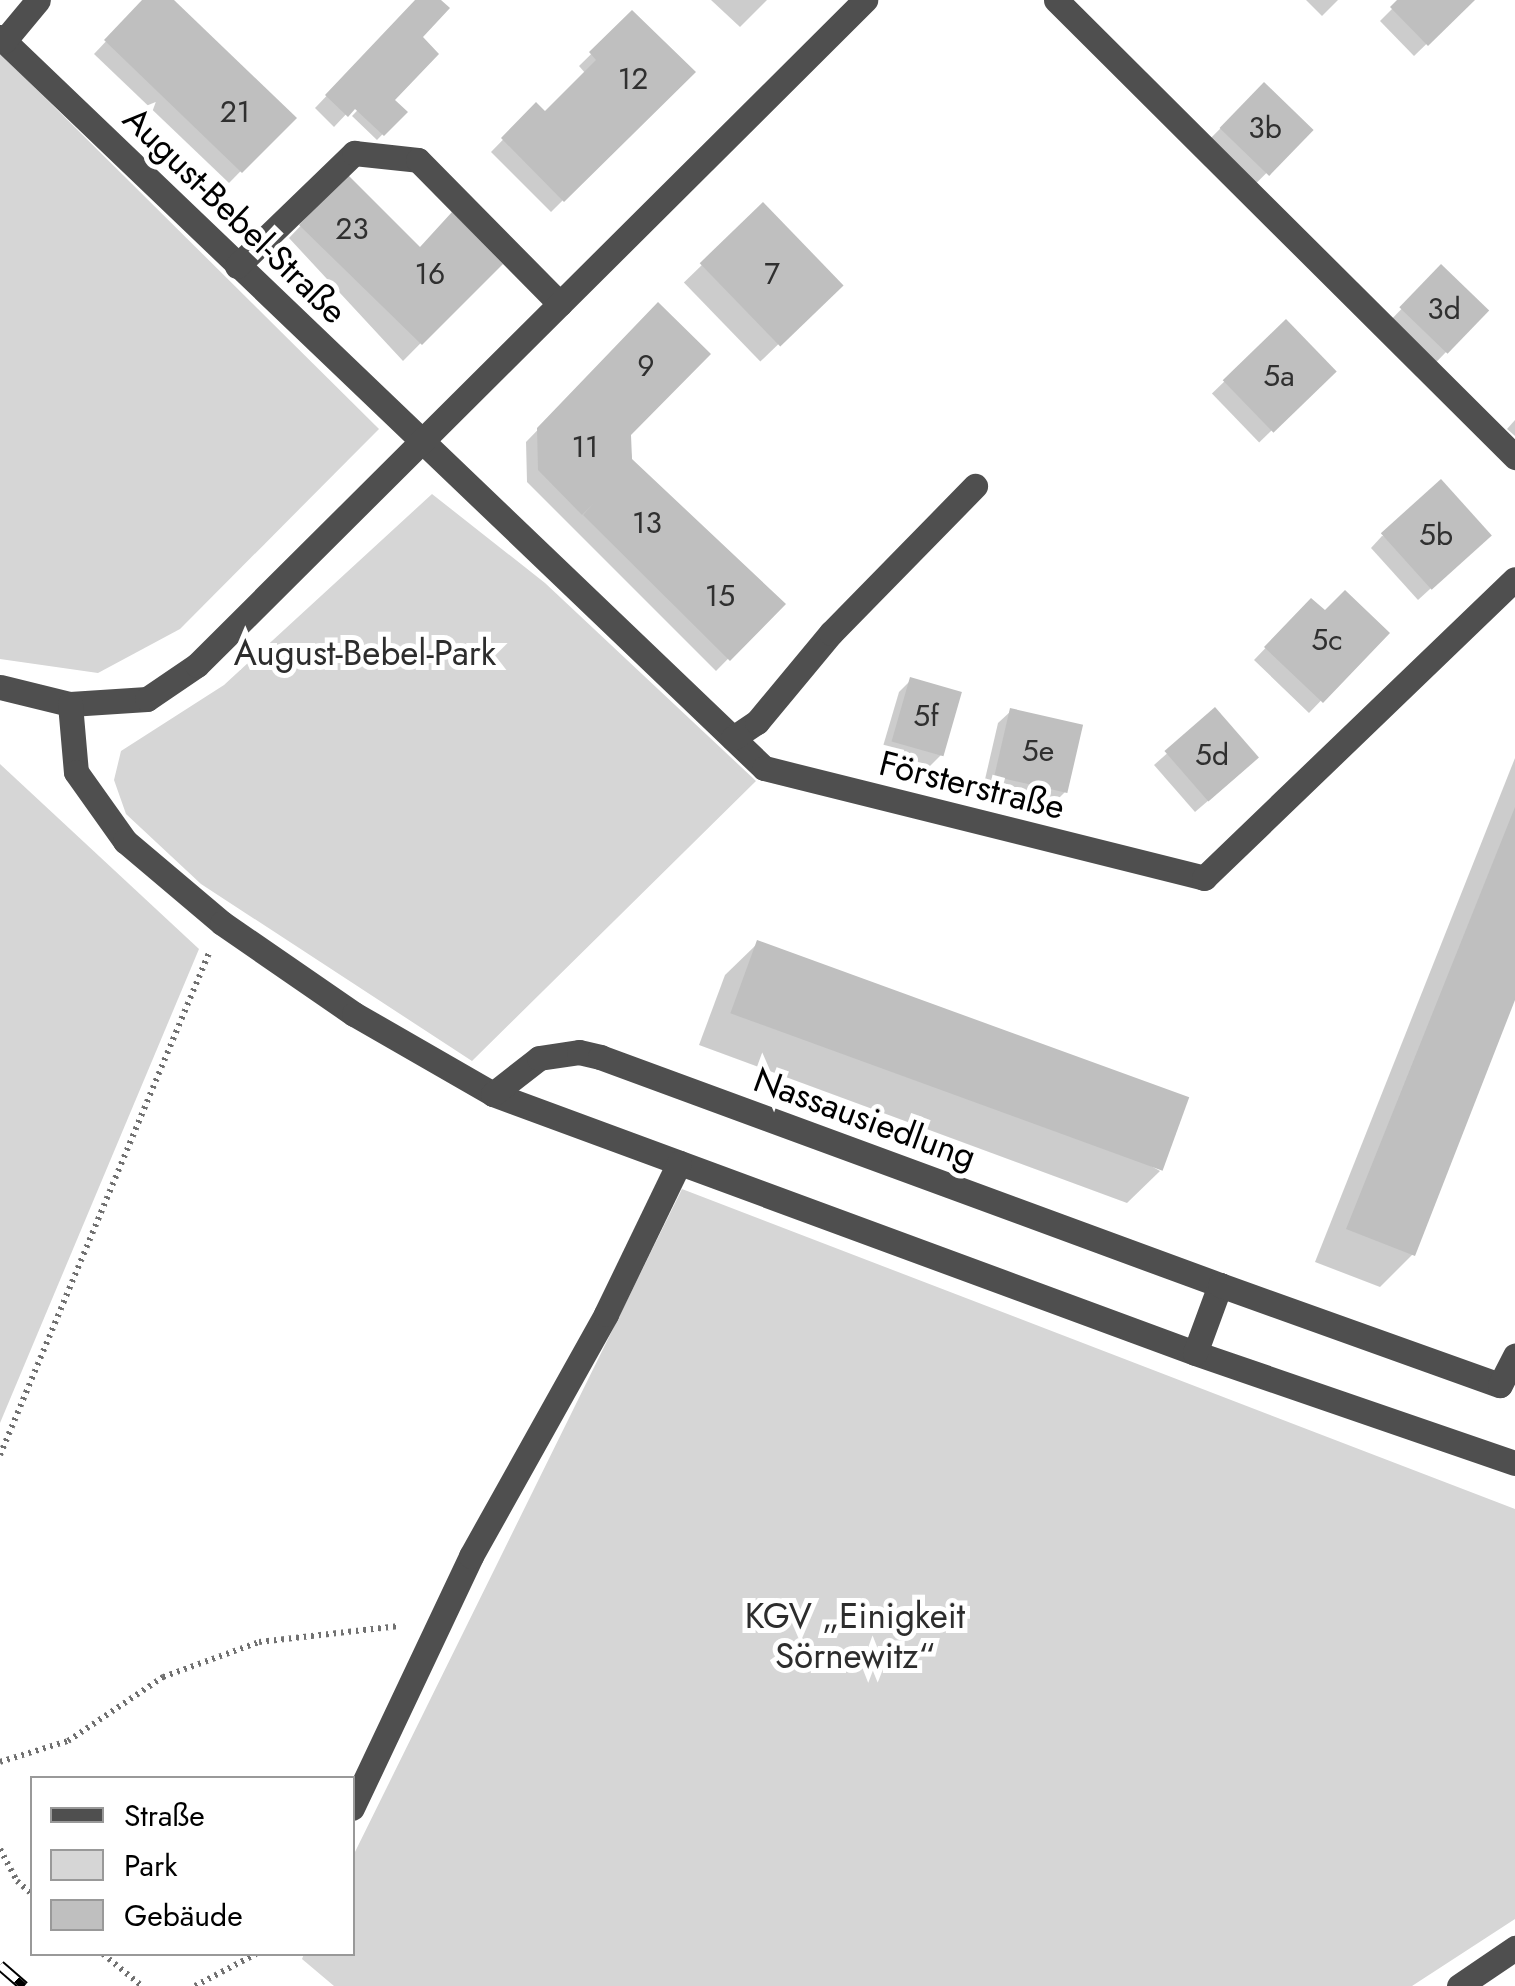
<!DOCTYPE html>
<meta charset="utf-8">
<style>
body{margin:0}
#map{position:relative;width:1515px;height:1986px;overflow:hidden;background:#fff;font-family:Jost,sans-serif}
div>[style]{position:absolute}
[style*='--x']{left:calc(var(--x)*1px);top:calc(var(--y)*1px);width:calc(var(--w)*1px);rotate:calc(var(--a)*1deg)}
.green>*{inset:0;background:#d6d6d6}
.shadow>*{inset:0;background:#0003;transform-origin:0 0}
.building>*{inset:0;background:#bfbfbf;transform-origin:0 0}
.path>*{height:6px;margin-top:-3px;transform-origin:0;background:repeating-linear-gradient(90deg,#717171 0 2.5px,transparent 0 7.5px)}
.minor>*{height:25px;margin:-12.5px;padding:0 12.5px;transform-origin:12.5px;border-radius:12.5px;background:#4f4f4f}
.rail>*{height:11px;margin-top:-5.5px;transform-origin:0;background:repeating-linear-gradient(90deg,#fff 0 22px,#000 0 44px);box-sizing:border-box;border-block:2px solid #000}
span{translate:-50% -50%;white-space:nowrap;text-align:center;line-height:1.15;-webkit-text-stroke:10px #fff;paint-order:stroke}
.number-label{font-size:30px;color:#303030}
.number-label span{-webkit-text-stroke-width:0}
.street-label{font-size:35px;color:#000}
.park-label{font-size:35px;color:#2d2d2d}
.legend{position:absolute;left:30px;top:1776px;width:325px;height:180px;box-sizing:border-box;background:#fff;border:2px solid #999;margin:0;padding:12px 18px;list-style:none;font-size:30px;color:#000}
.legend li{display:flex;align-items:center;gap:20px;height:50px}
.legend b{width:50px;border:2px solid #999}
</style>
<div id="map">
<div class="green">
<i style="clip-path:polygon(0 53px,379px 429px,180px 629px,98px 673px,0 659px)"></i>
<i style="clip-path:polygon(432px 494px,545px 583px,756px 781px,472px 1061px,201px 884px,126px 814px,114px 780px,121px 751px,224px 685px)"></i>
<i style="clip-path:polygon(0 764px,199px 949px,0 1423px)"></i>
<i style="clip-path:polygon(682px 1189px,1515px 1509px,1515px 1919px,1412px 1986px,334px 1986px,302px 1959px,304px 1954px,352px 1954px,353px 1856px)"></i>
</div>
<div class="shadow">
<i style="clip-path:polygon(145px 0,170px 0,293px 118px,229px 183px,94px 54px)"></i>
<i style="clip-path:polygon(418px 0,438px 0,446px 8px,334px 127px,315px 108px)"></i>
<i style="clip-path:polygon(711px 0,767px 0,740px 27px)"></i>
<i style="clip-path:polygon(1306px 0,1338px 0,1322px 16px)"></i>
<i style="clip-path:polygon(1401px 0,1472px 0,1414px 56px,1380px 21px)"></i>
<i style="clip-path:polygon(632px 14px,692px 72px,551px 212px,491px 152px,536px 106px,545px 115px,586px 74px,579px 66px)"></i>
<i style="clip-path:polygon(424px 41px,392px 100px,404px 112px,377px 140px,352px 116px)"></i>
<i style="left:1264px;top:85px;width:64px;height:79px;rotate:45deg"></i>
<i style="clip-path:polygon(347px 177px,419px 250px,499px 264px,403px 361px,289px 238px)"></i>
<i style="left:763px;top:206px;width:110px;height:110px;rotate:46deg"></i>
<i style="left:1441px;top:268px;width:62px;height:74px;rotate:44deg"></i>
<i style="clip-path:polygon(658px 306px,628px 434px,633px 465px,782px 604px,716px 671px,527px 482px,526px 442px)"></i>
<i style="left:1286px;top:322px;width:68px;height:103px;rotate:46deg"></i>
<i style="clip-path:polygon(1515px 420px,1515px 436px,1507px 429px)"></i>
<i style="clip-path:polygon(1382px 536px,1476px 547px,1418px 600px,1371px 548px)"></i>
<i style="clip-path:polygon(1311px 601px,1324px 614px,1386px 633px,1309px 713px,1254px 660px)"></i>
<i style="clip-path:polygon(911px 680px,941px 755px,929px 767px,881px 753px,899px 692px)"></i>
<i style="clip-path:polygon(1011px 711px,1065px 792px,1053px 804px,983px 788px,998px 723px)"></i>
<i style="clip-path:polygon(1215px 711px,1244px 770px,1195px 812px,1154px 765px)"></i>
<i style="clip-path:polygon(1515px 758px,1515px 993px,1413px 1254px,1380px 1287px,1315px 1262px)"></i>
<i style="clip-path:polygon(758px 943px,1160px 1171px,1127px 1203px,699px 1045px,725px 975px)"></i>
</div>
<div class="building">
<i style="clip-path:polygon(142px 0,174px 0,297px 118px,242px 173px,104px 40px)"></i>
<i style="clip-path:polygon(415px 0,441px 0,450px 8px,423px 37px,439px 54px,395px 100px,408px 112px,384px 136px,355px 109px,348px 117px,325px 95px)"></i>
<i style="clip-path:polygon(1397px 0,1475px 0,1428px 46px,1390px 7px)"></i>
<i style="clip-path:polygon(632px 10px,696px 72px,564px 202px,501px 138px,536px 102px,545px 111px,596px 60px,589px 52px)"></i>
<i style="left:1264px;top:82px;width:69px;height:64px;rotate:44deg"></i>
<i style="clip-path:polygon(347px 174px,420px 247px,452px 212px,503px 264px,422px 345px,299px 225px)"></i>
<i style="left:763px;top:202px;width:116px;height:88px;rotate:46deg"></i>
<i style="left:1441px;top:264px;width:67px;height:60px;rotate:44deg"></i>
<i style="clip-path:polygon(658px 302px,711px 354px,631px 435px,632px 459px,786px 604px,730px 661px,583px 515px,593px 504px,582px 515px,538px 470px,537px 428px)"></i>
<i style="left:1286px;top:319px;width:73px;height:88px;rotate:46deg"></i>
<i style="left:1441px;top:479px;width:76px;height:81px;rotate:48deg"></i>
<i style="clip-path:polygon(1345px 590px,1390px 633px,1323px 703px,1264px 647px,1311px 598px,1325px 610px)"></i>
<i style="left:910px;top:677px;width:54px;height:67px;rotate:16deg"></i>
<i style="left:1215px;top:707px;width:67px;height:67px;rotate:49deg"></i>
<i style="left:1010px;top:708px;width:75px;height:70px;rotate:13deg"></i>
<i style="clip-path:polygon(1515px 807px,1515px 1000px,1415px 1256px,1346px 1229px)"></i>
<i style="left:757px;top:940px;width:460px;height:78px;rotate:20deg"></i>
</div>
<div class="path">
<i style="--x:0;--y:1455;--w:544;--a:-67.4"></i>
<i style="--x:0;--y:1762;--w:71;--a:-17.2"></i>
<i style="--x:68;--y:1741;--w:115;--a:-34"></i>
<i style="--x:163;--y:1677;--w:102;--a:-20"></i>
<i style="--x:259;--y:1642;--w:141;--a:-6.5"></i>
<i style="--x:0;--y:1849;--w:36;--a:62"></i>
<i style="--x:17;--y:1881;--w:20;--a:41"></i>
<i style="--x:103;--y:1954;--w:50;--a:39.4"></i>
<i style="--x:195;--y:1986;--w:69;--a:-27.7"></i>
</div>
<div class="minor">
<i style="--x:1056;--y:0;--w:648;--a:44.87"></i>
<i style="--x:0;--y:37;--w:1057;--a:43.74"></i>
<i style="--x:764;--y:768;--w:454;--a:14"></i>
<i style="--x:1204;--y:878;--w:431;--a:-43.9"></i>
<i style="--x:4;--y:41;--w:53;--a:-50.3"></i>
<i style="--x:237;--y:266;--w:163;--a:-44"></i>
<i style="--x:354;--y:153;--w:64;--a:6.2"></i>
<i style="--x:418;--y:160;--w:202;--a:45.4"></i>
<i style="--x:0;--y:687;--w:72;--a:13.7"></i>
<i style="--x:70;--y:704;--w:77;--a:-3.7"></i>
<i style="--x:147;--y:699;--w:60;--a:-34.2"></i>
<i style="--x:197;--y:665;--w:943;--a:-44.87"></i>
<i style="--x:70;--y:704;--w:68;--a:85"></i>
<i style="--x:76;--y:772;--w:85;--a:54.6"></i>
<i style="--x:125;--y:841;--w:127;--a:40.2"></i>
<i style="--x:222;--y:923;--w:160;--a:34.6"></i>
<i style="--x:354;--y:1014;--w:160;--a:29.9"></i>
<i style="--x:493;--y:1094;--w:748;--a:20.25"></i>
<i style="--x:1195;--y:1353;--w:338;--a:19"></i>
<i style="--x:733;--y:738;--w:29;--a:-34"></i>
<i style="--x:757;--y:722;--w:116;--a:-50.3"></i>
<i style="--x:831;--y:633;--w:206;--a:-45.6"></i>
<i style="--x:493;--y:1094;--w:58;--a:-38"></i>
<i style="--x:539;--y:1058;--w:40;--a:-8.5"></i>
<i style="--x:579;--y:1052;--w:22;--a:13"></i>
<i style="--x:600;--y:1057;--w:661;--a:20.19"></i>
<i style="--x:1220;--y:1285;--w:72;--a:110.2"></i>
<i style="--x:1220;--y:1285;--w:297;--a:19.7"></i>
<i style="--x:1500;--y:1385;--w:33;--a:-63"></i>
<i style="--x:352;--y:1808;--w:279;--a:-64.7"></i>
<i style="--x:471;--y:1556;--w:277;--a:-60.8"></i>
<i style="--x:606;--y:1314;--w:168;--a:-64.2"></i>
<i style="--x:1459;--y:1986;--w:68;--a:-34.2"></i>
</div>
<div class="rail">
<i style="--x:0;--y:1965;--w:32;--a:41"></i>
</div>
<div class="number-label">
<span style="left:633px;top:79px">12</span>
<span style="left:235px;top:112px">21</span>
<span style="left:1265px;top:128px">3b</span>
<span style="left:352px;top:229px">23</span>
<span style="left:430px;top:274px">16</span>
<span style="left:772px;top:274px">7</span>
<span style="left:1444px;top:309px">3d</span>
<span style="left:646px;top:366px">9</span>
<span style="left:1279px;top:376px">5a</span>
<span style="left:585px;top:447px">11</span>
<span style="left:647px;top:523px">13</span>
<span style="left:1436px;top:535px">5b</span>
<span style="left:720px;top:596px">15</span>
<span style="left:1327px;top:640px">5c</span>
<span style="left:926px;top:716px">5f</span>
<span style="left:1038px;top:751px">5e</span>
<span style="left:1212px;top:755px">5d</span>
</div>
<div class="street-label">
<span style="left:235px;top:215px;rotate:44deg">August-Bebel-Straße</span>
<span style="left:972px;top:785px;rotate:14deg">Försterstraße</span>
<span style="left:865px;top:1118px;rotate:20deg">Nassausiedlung</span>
</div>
<div class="park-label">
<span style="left:365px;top:653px">August-Bebel-Park</span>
<span style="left:855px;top:1636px">KGV „Einigkeit<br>Sörnewitz“</span>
</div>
<ul class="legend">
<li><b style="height:12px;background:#4f4f4f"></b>Straße</li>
<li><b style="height:28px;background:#d6d6d6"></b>Park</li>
<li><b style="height:28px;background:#bfbfbf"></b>Gebäude</li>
</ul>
</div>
